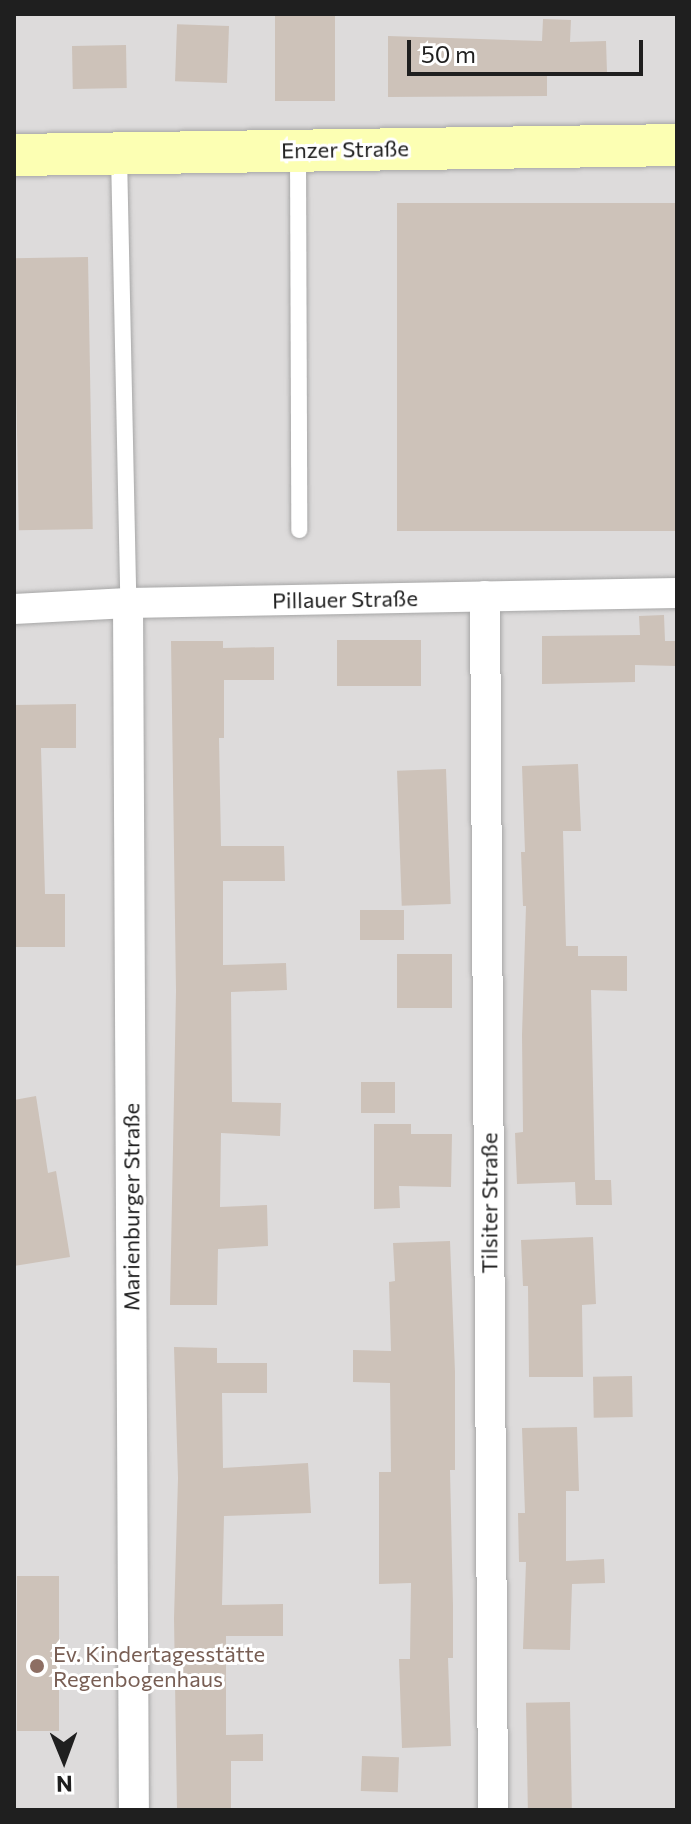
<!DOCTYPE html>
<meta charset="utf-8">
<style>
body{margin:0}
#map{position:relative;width:691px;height:1824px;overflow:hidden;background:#f1ece4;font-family:Commissioner,sans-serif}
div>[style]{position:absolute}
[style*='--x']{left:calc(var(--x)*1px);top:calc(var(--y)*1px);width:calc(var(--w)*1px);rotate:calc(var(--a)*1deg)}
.residential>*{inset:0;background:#dddbdb;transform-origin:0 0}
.building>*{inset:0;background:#cdc2b9;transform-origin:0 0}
.roads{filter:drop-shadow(0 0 2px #a6a6a6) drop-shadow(0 0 2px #a6a6a6)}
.service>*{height:16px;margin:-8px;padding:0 8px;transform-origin:8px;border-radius:8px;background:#fff}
.minor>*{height:30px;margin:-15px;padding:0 15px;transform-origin:15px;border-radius:15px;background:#fff}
.secondary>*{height:42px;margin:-21px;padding:0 21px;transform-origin:21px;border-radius:21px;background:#fcffb3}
.dots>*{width:22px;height:22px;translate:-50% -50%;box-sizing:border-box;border:4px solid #fff;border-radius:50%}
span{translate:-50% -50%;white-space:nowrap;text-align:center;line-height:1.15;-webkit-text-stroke:6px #fff;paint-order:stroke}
.street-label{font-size:22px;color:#1f1f1f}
.education-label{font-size:22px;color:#785e54}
.left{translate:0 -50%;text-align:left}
.frame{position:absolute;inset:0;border:16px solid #1f1f1f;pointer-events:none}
.north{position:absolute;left:24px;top:1720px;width:80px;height:80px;-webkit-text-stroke:6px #fff;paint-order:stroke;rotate:179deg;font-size:22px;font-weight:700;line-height:32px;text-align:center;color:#1f1f1f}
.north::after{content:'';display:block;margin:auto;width:28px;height:36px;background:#1f1f1f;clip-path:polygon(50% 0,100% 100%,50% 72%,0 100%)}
.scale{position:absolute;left:407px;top:40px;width:236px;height:36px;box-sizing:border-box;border:4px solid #1f1f1f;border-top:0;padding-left:10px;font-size:24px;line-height:28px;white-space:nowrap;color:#1f1f1f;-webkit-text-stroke:6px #fff;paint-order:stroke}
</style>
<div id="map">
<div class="residential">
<i style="left:14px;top:14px;width:663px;height:1796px"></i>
</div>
<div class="building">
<i style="left:275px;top:14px;width:60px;height:87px"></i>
<i style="clip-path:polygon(543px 19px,571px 20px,570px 42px,606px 41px,607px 73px,547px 72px,547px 96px,388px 97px,388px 36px,542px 41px)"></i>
<i style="left:229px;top:26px;width:57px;height:52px;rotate:92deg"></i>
<i style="left:126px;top:45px;width:43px;height:54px;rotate:89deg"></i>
<i style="left:677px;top:203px;width:328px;height:280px;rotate:90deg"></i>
<i style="left:88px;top:257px;width:272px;height:74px;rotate:89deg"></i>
<i style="clip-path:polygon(664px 615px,665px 641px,677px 641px,677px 666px,635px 665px,635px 682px,542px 684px,542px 636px,640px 635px,639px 616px)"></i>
<i style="left:337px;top:640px;width:84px;height:46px"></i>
<i style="clip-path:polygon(171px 641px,223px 641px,223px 648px,274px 647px,274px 680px,224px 680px,224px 738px,219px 738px,221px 846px,284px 846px,285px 881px,223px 881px,223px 965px,286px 963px,287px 990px,231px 992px,232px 1102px,281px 1103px,280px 1136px,221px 1133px,220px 1207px,267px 1205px,268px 1246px,218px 1249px,217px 1305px,170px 1305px,176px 991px)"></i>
<i style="clip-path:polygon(76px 704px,76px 748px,41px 748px,45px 894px,65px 894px,65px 947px,14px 947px,14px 705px)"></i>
<i style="clip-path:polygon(578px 764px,581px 831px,563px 831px,566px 946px,578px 946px,578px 956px,627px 956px,627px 991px,591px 990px,595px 1180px,611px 1180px,612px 1205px,576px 1205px,575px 1182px,517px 1184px,515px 1133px,523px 1132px,522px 1035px,526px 906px,523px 906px,521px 852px,525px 852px,522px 766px)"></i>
<i style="left:446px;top:769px;width:135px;height:49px;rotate:88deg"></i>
<i style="left:404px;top:910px;width:30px;height:44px;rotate:90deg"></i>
<i style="left:452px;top:954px;width:54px;height:55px;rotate:90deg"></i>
<i style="left:395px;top:1082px;width:31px;height:34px;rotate:90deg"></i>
<i style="clip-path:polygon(36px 1096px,48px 1173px,56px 1171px,70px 1257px,14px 1266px,14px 1100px)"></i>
<i style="clip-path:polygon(374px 1124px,411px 1124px,411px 1134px,452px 1134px,451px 1187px,399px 1186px,400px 1208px,374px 1209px)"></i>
<i style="clip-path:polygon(593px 1237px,596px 1304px,582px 1305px,583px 1377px,529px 1377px,528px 1286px,523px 1286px,521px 1240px)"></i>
<i style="clip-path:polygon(450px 1241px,455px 1372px,455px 1470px,450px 1470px,453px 1606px,453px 1658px,448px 1658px,451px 1746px,402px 1748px,399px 1659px,410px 1659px,411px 1583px,379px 1584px,379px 1472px,391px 1472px,390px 1383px,353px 1382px,353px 1350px,391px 1351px,389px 1282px,395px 1281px,393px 1243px)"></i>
<i style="clip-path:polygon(174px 1347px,217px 1348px,217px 1363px,267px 1363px,267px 1393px,222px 1393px,223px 1468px,308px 1463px,311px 1513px,224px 1516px,222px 1605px,283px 1604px,283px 1636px,226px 1636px,226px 1735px,263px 1734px,263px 1761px,231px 1761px,231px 1810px,177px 1810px,174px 1618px,178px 1478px)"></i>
<i style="left:632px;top:1376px;width:41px;height:39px;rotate:89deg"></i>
<i style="clip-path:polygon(577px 1427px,579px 1491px,566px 1491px,566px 1561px,604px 1559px,605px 1583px,572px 1584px,570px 1650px,523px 1649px,526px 1562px,519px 1562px,518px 1513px,525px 1513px,522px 1428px)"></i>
<i style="left:59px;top:1576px;width:155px;height:42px;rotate:90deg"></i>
<i style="left:570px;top:1702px;width:108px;height:44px;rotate:89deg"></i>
<i style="left:362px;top:1756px;width:37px;height:35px;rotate:2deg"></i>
</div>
<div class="roads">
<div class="service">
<i style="--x:298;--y:152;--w:378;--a:89.8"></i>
<i style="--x:119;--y:155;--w:448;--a:88.8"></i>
</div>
<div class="minor">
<i style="--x:485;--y:596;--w:1214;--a:89.62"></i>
<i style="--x:128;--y:603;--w:1207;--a:89.72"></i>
<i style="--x:14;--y:609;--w:114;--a:-3"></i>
<i style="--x:128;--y:603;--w:549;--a:-1.04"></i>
</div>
<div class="secondary">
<i style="--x:14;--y:155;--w:663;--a:-0.86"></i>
</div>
</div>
<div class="dots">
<i style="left:37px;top:1666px;background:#8d6e63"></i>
</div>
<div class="street-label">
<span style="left:345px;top:149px;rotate:-1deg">Enzer Straße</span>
<span style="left:345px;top:599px;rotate:-1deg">Pillauer Straße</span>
<span style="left:489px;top:1203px;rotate:-90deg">Tilsiter Straße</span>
<span style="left:131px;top:1207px;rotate:-90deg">Marienburger Straße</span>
</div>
<div class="education-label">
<span class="left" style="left:53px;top:1666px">Ev. Kindertagesstätte<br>Regenbogenhaus</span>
</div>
<div class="frame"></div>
<div class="north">N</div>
<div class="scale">50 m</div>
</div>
